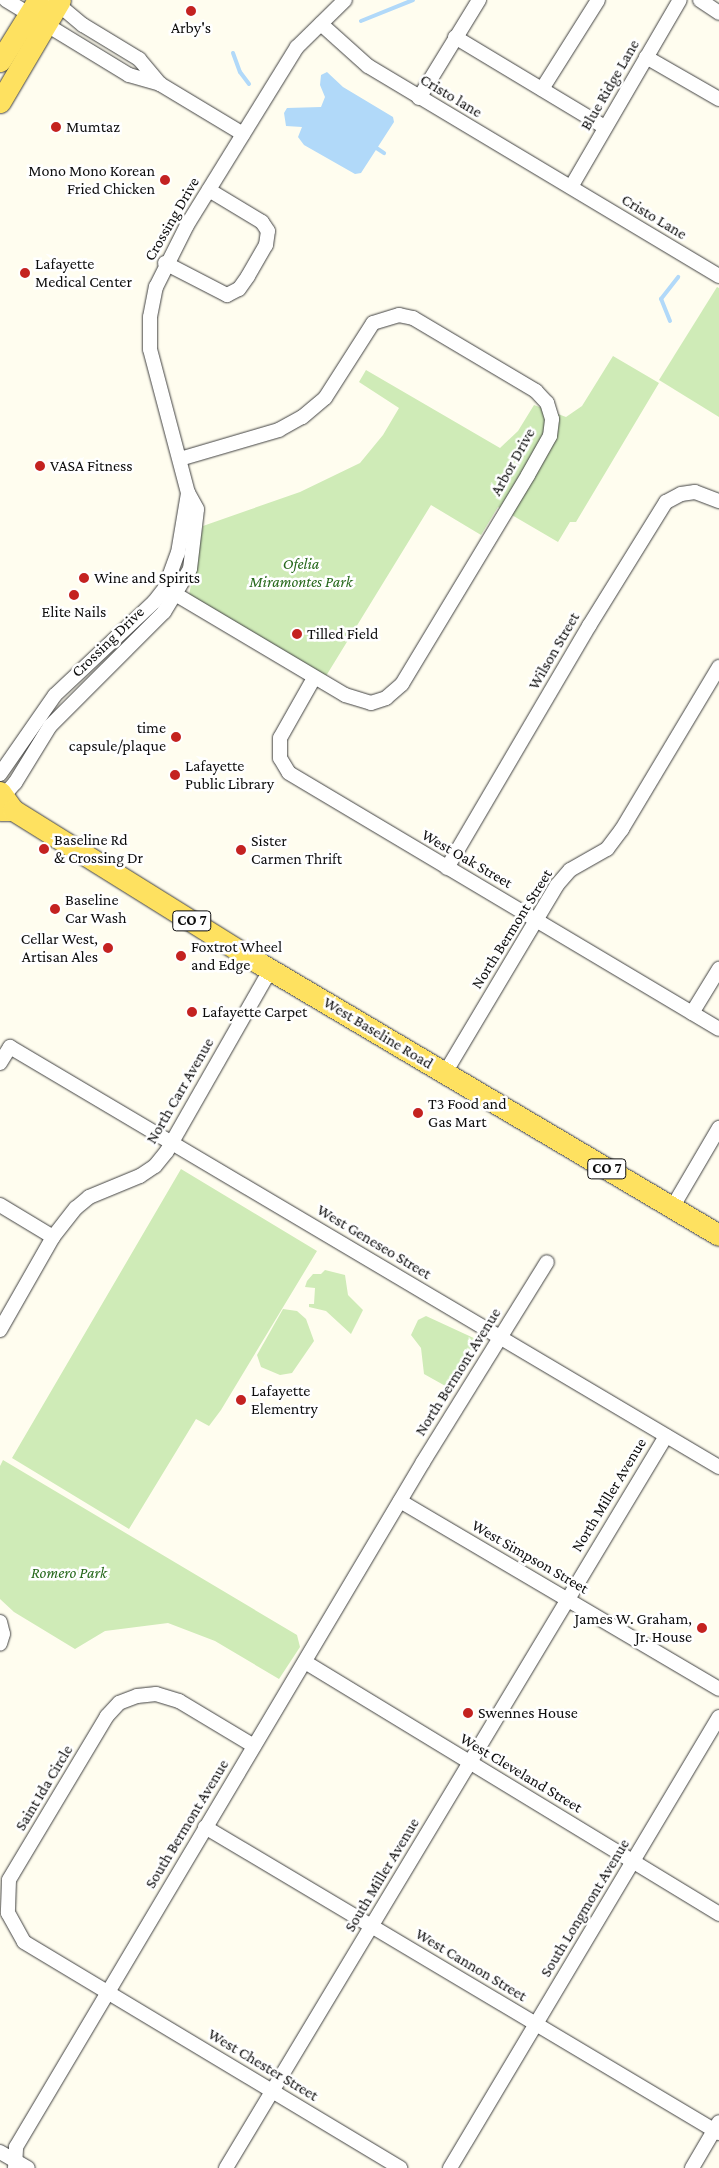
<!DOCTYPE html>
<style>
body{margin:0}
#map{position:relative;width:719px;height:2168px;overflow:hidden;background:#fffdef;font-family:"Crimson Pro",serif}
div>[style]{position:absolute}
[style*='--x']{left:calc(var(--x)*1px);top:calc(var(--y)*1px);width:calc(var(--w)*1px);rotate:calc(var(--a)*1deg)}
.green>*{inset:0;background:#cfebb7}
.water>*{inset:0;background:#b1d9f9}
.stream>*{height:4px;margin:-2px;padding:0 2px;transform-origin:2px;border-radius:2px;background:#b1d9f9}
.roads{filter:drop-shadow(0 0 1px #414141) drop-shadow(0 0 1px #414141)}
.street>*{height:14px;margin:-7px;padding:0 7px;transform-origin:7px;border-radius:7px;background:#fff}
.primary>*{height:21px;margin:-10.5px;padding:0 10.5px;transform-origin:10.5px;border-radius:10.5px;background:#fee160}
.dots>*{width:14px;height:14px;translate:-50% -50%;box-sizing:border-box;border:2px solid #fff;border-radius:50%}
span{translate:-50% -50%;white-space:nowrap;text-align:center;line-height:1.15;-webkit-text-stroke:5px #fff;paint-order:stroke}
.shield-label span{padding:1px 4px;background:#fff;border:1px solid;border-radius:4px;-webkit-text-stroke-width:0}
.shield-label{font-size:15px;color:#0e0e0e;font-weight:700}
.poi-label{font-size:16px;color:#0e0e0e}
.left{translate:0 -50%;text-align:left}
.right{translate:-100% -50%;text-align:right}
.street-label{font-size:16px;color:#0e0e0e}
.park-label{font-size:16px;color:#26681b;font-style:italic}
</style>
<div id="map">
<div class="green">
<i style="clip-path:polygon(717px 287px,719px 288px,719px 417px,659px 380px)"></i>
<i style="clip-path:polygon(613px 356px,659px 383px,576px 522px,570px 522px,558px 542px,498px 507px,481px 535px,431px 505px,326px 676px,189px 595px,203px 526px,300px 492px,360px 463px,383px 435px,399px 408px,359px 382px,366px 370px,500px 448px,518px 431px,534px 405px,566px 417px,582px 406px)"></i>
<i style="clip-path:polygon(181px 1169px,317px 1251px,221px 1410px,209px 1426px,196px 1419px,129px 1529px,12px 1458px)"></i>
<i style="clip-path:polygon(325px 1270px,345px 1275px,348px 1295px,363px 1310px,351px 1334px,326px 1311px,309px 1307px,309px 1304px,314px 1304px,315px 1288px,305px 1287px,307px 1281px,313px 1274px,321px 1274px)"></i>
<i style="clip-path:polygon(283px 1309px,297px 1311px,306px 1319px,314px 1341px,292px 1373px,280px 1375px,261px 1367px,257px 1355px)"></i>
<i style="clip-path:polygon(426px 1316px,478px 1340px,449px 1388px,424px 1374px,421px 1348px,411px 1335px,418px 1320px)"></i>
<i style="clip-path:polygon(3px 1460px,297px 1635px,300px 1647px,279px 1679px,215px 1641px,168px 1623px,105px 1631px,75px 1649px,14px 1612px,0 1599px,0 1466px)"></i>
</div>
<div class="water">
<i style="clip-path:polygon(327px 72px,343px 87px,393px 117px,394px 122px,361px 173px,355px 174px,304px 145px,298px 137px,302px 127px,286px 126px,284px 113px,287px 108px,321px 107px,325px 97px,320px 85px,321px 75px)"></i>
</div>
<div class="stream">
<i style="--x:361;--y:21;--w:56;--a:-22"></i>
<i style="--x:233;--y:53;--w:20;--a:70"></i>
<i style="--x:240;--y:72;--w:15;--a:53"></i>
<i style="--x:375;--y:147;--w:11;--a:34"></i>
<i style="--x:670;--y:321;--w:24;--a:-112"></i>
<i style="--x:661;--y:299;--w:28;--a:-52"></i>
</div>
<div class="roads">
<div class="street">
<i style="--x:6;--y:0;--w:144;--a:31.4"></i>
<i style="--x:129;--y:75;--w:32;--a:16"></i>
<i style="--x:160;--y:84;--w:97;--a:31.1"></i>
<i style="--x:53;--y:0;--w:39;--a:40"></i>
<i style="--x:83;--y:25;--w:66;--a:31.3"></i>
<i style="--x:139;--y:59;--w:33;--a:50"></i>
<i style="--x:700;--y:0;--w:23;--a:34"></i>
<i style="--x:321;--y:24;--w:63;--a:41.8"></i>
<i style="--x:368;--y:66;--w:409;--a:30.9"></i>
<i style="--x:455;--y:37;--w:175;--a:31"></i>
<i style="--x:646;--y:57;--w:84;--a:29.9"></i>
<i style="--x:542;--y:89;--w:105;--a:-57.8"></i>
<i style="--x:419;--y:98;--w:115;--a:-58.5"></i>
<i style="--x:571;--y:187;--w:216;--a:-59.8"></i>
<i style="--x:165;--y:263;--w:70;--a:27.3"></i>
<i style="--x:227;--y:295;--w:13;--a:-27"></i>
<i style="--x:239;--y:289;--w:16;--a:-55"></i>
<i style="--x:248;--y:276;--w:36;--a:-60"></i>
<i style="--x:266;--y:245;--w:14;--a:-82"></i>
<i style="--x:268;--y:231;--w:11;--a:-124"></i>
<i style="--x:262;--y:222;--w:62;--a:-148.9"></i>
<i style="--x:165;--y:588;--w:209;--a:30.7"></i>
<i style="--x:345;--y:695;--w:27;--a:17"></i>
<i style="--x:371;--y:703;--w:16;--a:-18"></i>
<i style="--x:386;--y:698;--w:21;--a:-41"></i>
<i style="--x:402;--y:684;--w:244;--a:-58.9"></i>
<i style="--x:528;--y:475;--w:45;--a:-60.6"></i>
<i style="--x:550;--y:436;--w:17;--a:-83"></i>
<i style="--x:552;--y:419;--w:17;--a:-107"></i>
<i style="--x:547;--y:403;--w:16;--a:-133"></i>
<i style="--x:536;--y:391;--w:143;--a:-149.3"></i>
<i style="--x:413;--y:318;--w:14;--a:-168"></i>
<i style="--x:399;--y:315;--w:27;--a:163"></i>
<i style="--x:373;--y:323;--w:89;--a:122.6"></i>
<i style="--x:325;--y:398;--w:30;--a:140"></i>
<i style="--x:302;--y:417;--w:26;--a:151"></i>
<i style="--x:279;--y:430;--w:103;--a:163.7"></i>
<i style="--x:314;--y:678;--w:69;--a:119.5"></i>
<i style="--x:280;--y:738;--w:20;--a:90"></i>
<i style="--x:280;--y:758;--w:17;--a:59"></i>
<i style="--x:289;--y:773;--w:500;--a:30.77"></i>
<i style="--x:0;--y:774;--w:96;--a:-55.2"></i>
<i style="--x:55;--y:695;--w:136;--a:-43.2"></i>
<i style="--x:154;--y:602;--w:18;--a:-52"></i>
<i style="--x:165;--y:588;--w:37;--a:-70"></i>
<i style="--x:178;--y:553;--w:61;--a:-80.5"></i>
<i style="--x:0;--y:800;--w:23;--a:-49"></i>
<i style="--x:15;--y:783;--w:67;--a:-58.4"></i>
<i style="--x:50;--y:726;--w:161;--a:-45"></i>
<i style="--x:164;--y:612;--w:50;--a:-58.8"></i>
<i style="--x:190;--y:569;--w:60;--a:-83.3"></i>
<i style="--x:197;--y:509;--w:18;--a:-119"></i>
<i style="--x:188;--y:493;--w:149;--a:-104.8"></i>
<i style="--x:150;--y:349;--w:32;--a:-90"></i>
<i style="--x:150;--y:317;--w:31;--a:-79"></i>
<i style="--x:156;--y:287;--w:69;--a:-63.4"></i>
<i style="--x:187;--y:225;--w:209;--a:-58.3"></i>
<i style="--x:297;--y:47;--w:67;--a:-44.4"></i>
<i style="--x:447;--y:868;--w:281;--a:-59.6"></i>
<i style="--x:589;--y:626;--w:146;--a:-58.2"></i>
<i style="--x:666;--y:502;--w:17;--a:-28"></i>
<i style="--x:681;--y:494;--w:14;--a:-8"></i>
<i style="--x:695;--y:492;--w:26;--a:21"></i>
<i style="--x:692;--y:1013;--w:52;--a:-58.5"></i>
<i style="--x:0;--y:1063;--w:19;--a:-58"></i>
<i style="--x:10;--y:1047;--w:824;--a:30.64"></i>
<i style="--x:445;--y:1073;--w:219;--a:-59.2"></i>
<i style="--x:557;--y:885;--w:20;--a:-49"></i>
<i style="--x:570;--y:870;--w:43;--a:-29.6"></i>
<i style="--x:607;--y:849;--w:25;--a:-53"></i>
<i style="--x:622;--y:829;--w:189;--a:-59.1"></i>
<i style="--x:0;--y:1205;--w:62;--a:31.1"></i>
<i style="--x:672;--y:1208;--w:93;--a:-59.6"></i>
<i style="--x:0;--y:1330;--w:107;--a:-60.3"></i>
<i style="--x:53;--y:1237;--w:37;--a:-52"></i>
<i style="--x:76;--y:1208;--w:17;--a:-40"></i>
<i style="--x:89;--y:1197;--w:55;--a:-22.4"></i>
<i style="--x:140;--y:1176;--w:18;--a:-34"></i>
<i style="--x:155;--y:1166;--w:19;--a:-51"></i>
<i style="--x:167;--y:1151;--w:210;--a:-60.3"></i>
<i style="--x:400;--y:1501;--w:370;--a:30.5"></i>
<i style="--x:0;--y:1622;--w:12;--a:76"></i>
<i style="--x:3;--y:1634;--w:10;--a:107"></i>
<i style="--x:305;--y:1662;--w:485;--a:31.3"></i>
<i style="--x:254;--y:1746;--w:87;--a:-149"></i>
<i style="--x:179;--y:1701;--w:24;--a:-163"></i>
<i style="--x:156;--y:1694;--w:19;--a:174"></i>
<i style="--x:137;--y:1696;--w:19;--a:159"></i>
<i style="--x:119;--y:1703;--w:18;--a:133"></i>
<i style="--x:107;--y:1716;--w:191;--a:120.9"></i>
<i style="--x:9;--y:1880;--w:33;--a:92"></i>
<i style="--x:8;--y:1913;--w:33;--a:61"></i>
<i style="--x:24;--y:1942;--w:439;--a:31"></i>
<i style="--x:205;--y:1827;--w:598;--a:30.77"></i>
<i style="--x:0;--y:2152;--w:32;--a:30"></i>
<i style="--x:15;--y:2168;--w:21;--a:-87"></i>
<i style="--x:16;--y:2147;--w:797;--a:-59.28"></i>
<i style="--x:423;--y:1462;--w:235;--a:-58.2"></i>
<i style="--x:226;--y:2168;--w:854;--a:-58.99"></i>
<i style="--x:450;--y:2168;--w:525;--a:-59.19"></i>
<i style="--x:692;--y:2168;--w:53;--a:-59.6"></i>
</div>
<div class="primary">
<i style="--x:0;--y:61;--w:72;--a:-58.1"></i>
<i style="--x:0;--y:102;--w:118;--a:-59.5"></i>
<i style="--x:0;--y:792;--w:22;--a:54"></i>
<i style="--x:0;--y:810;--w:13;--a:0"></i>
<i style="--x:13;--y:810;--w:290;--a:31.9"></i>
<i style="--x:259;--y:963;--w:534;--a:30.6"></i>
</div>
</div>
<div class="dots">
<i style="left:191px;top:11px;background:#c42220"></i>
<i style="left:56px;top:127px;background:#c42220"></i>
<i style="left:165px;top:180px;background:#c42220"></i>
<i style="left:25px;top:273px;background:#c42220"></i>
<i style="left:40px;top:466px;background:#c42220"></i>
<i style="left:84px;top:578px;background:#c42220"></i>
<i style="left:74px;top:595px;background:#c42220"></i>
<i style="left:297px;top:634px;background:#c42220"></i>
<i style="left:176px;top:737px;background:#c42220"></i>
<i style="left:175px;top:775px;background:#c42220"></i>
<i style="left:44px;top:849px;background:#c42220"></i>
<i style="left:241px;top:850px;background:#c42220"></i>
<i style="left:55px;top:909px;background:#c42220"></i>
<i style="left:108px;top:948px;background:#c42220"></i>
<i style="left:181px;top:956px;background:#c42220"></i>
<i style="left:192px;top:1012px;background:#c42220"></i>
<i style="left:418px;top:1113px;background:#c42220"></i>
<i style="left:241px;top:1400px;background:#c42220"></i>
<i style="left:702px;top:1628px;background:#c42220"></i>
<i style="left:468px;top:1713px;background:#c42220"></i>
</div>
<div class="shield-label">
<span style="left:192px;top:921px">CO 7</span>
<span style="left:607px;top:1169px">CO 7</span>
</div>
<div class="poi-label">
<span style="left:191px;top:28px">Arby's</span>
<span class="left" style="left:66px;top:127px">Mumtaz</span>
<span class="right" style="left:155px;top:180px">Mono Mono Korean<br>Fried Chicken</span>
<span class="left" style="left:35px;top:273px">Lafayette<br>Medical Center</span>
<span class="left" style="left:50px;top:466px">VASA Fitness</span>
<span class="left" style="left:94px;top:578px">Wine and Spirits</span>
<span style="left:74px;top:612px">Elite Nails</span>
<span class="left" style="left:307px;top:634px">Tilled Field</span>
<span class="right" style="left:166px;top:737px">time<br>capsule/plaque</span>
<span class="left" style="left:185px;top:775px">Lafayette<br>Public Library</span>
<span class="left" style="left:54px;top:849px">Baseline Rd<br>&amp; Crossing Dr</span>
<span class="left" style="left:251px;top:850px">Sister<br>Carmen Thrift</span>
<span class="left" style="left:65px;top:909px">Baseline<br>Car Wash</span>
<span class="right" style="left:98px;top:948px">Cellar West,<br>Artisan Ales</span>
<span class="left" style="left:191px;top:956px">Foxtrot Wheel<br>and Edge</span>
<span class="left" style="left:202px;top:1012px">Lafayette Carpet</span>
<span class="left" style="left:428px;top:1113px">T3 Food and<br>Gas Mart</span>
<span class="left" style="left:251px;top:1400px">Lafayette<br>Elementry</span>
<span class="right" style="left:692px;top:1628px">James W. Graham,<br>Jr. House</span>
<span class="left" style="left:478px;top:1713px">Swennes House</span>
</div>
<div class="street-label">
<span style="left:610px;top:85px;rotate:-60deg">Blue Ridge Lane</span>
<span style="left:451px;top:96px;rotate:31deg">Cristo lane</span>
<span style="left:654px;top:217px;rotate:31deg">Cristo Lane</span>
<span style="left:172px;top:219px;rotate:-60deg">Crossing Drive</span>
<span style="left:513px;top:462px;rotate:-61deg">Arbor Drive</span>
<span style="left:108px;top:642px;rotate:-44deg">Crossing Drive</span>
<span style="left:554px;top:651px;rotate:-60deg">Wilson Street</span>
<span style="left:467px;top:859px;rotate:30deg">West Oak Street</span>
<span style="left:512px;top:929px;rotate:-58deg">North Bermont Street</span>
<span style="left:378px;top:1033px;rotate:31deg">West Baseline Road</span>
<span style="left:180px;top:1091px;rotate:-60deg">North Carr Avenue</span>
<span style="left:374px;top:1242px;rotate:31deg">West Geneseo Street</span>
<span style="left:458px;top:1372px;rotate:-58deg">North Bermont Avenue</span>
<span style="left:609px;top:1495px;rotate:-59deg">North Miller Avenue</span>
<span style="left:530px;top:1557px;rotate:30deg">West Simpson Street</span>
<span style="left:521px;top:1773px;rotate:31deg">West Cleveland Street</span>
<span style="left:44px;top:1788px;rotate:-59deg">Saint Ida Circle</span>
<span style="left:187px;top:1824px;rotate:-59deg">South Bermont Avenue</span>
<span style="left:382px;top:1875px;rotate:-59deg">South Miller Avenue</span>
<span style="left:585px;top:1908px;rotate:-59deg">South Longmont Avenue</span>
<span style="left:471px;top:1965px;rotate:31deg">West Cannon Street</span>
<span style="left:263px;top:2065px;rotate:31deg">West Chester Street</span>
</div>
<div class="park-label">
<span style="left:301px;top:573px">Ofelia<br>Miramontes Park</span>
<span style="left:69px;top:1573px">Romero Park</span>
</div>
</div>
